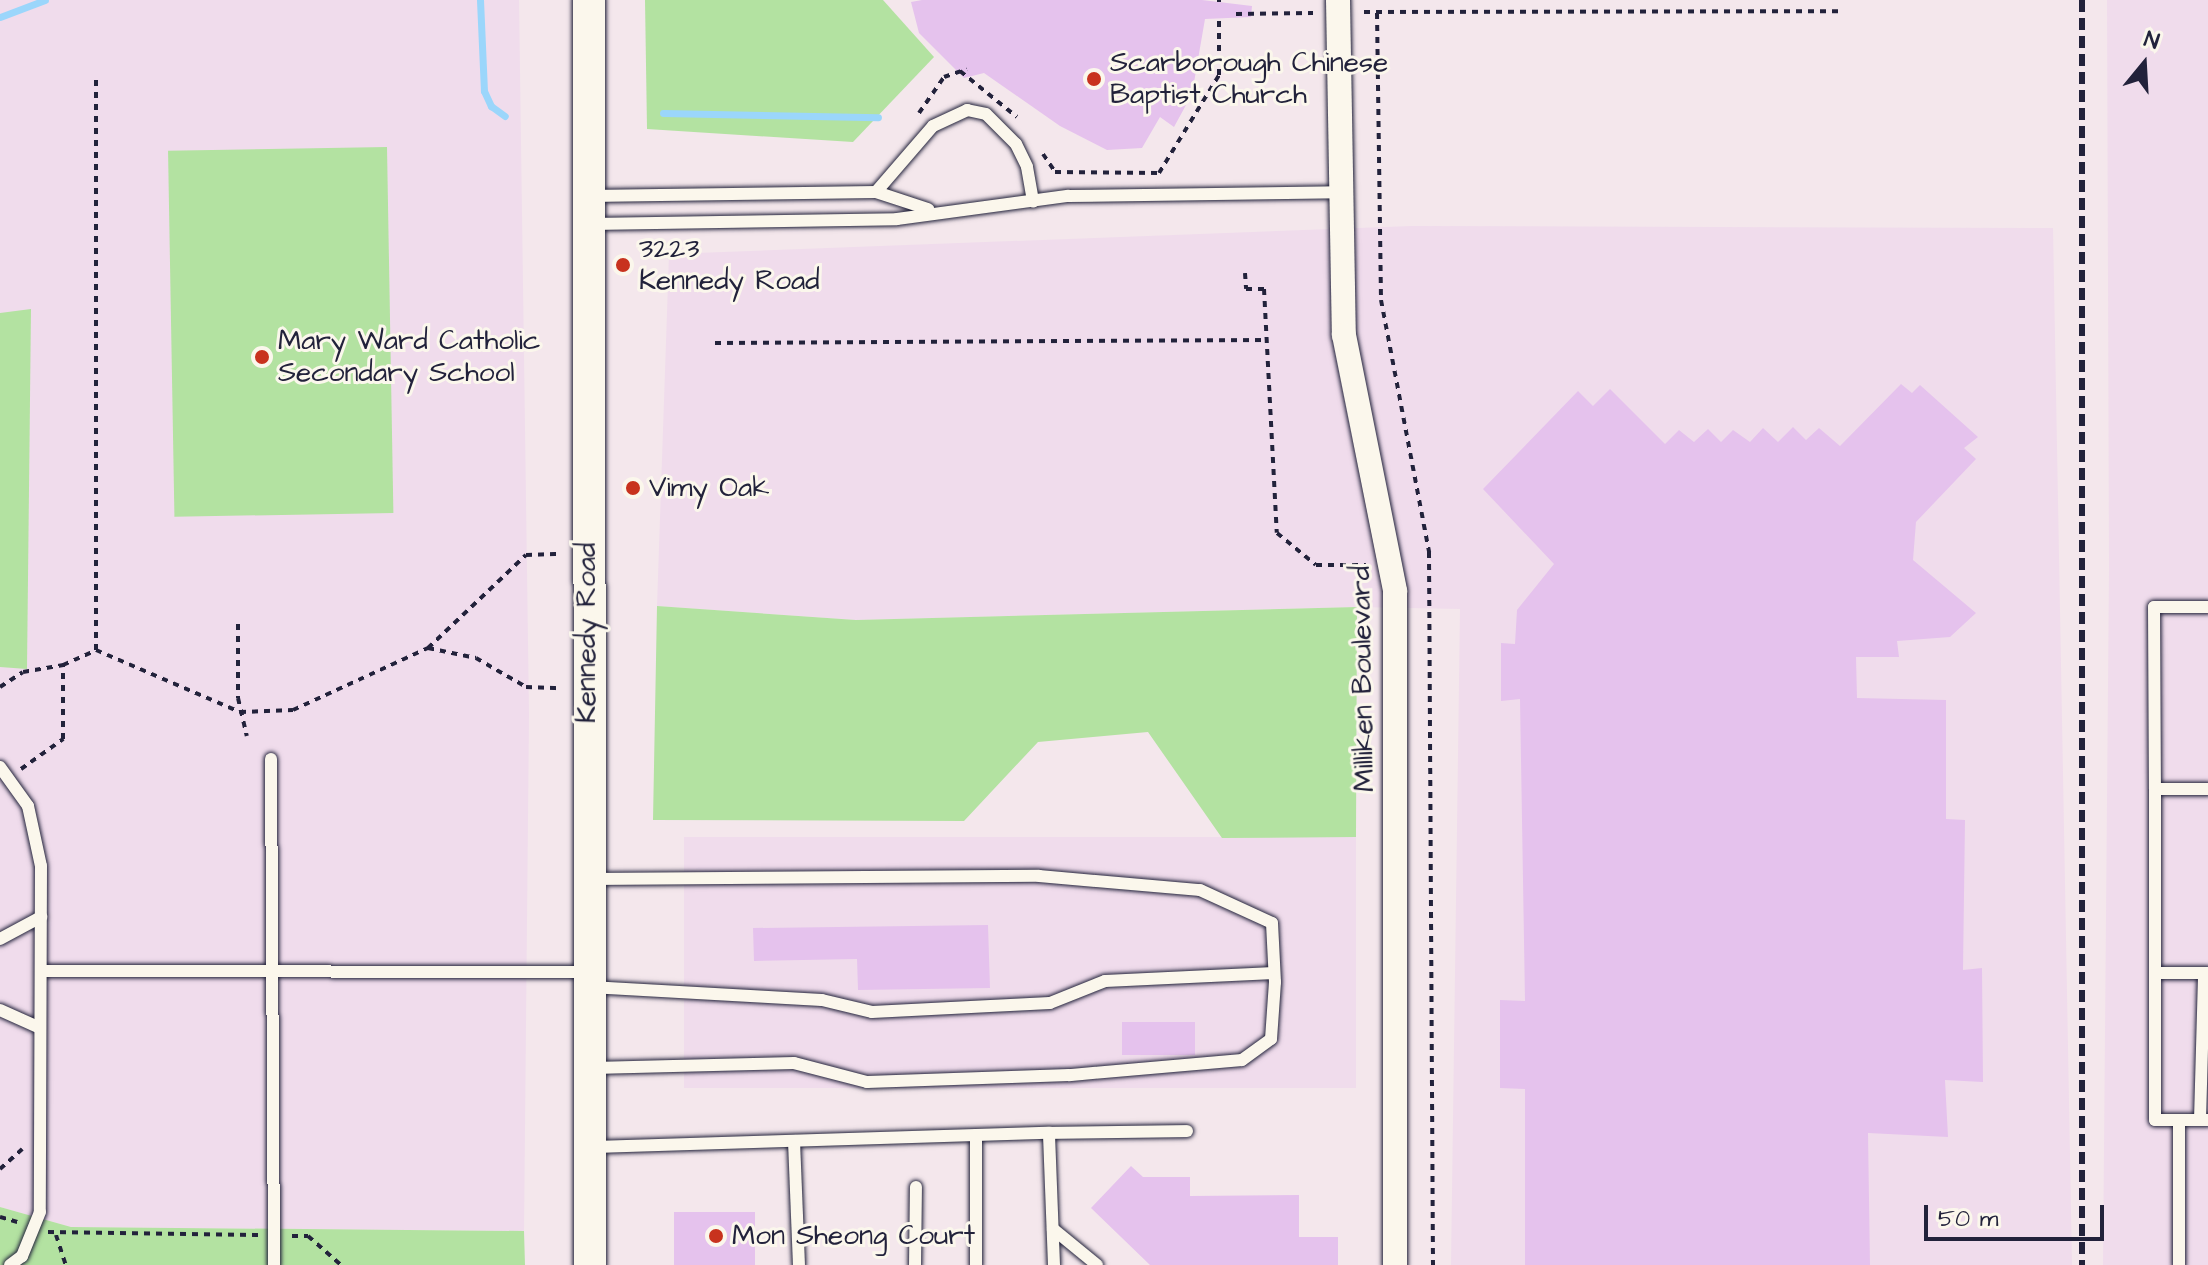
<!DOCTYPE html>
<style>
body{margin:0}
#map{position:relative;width:2208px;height:1265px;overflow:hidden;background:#f4e7ec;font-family:"Architects Daughter",sans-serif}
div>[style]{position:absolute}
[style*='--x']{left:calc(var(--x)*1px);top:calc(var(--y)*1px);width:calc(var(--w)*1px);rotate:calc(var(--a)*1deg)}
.built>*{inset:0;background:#f0dcec;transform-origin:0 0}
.green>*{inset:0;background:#b3e2a1;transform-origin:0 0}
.stream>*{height:7px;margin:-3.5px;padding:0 3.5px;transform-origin:3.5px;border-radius:3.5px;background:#9bd6fb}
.building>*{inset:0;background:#e5c2ed;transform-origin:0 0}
.path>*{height:4px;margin-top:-2px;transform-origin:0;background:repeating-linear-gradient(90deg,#22223b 0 6px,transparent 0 12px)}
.roads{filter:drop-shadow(0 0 2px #22223b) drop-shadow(0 0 2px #22223b)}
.service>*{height:12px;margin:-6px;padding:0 6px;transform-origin:6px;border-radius:6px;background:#fbf7ec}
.minor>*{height:24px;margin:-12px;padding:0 12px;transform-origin:12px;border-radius:12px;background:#fbf7ec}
.secondary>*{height:32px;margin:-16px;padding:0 16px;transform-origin:16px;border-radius:16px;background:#fbf7ec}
.rail>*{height:6px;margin-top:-3px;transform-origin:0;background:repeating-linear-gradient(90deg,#22223b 0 12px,transparent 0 18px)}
.dots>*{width:22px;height:22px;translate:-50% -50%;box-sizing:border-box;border:4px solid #fbf7ec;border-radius:50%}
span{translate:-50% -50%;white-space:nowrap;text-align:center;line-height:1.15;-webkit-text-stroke:6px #fbf7ec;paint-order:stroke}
.poi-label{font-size:28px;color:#22223b}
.left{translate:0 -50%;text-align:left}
.street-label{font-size:28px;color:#22223b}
.north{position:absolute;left:2104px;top:24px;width:80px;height:80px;-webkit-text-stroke:6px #fbf7ec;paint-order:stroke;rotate:18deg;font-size:22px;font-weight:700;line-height:32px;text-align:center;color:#22223b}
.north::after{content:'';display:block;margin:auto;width:28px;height:36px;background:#22223b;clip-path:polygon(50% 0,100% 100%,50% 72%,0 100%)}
.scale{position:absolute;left:1924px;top:1205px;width:180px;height:36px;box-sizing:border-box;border:4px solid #22223b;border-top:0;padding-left:10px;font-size:24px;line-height:28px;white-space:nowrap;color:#22223b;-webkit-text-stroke:6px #fbf7ec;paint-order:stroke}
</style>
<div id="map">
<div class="built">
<i style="clip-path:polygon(0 0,519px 0,529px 714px,524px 1231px,71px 1227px,0 1207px)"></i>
<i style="clip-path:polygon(2107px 0,2208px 0,2208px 1265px,2103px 1265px,2109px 568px)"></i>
<i style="clip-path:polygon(1412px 226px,2053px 228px,2072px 1265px,1451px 1265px,1460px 609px,1357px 607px,856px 620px,657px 606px,669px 254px)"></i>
<i style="left:1356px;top:837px;width:251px;height:672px;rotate:90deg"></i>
</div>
<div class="green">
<i style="clip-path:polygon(645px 0,883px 0,934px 57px,853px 142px,647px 129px)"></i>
<i style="left:387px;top:147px;width:366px;height:219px;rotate:89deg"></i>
<i style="clip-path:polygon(31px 309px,27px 669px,0 667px,0 313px)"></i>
<i style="clip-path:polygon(657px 606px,856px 620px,1357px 607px,1356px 837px,1222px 838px,1148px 732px,1038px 742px,964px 821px,653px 820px)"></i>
<i style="clip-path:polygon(0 1207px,71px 1227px,524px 1231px,525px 1265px,0 1265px)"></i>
</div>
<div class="stream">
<i style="--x:480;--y:0;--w:91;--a:87.5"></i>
<i style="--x:484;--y:91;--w:17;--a:65"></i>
<i style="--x:491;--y:106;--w:17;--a:36"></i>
<i style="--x:0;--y:17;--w:48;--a:-20.7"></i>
<i style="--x:663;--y:113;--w:215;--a:1.1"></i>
</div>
<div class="building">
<i style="clip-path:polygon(922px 0,1202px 0,1252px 6px,1251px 17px,1205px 19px,1192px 94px,1174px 127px,1160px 117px,1142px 148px,1107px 150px,1060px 126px,984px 73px,964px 78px,919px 33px,911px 2px)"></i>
<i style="clip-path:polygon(1901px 384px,1912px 393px,1920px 385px,1978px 437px,1964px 448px,1976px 459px,1916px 522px,1913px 560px,1976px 613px,1950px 637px,1897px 641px,1899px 657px,1856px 657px,1857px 698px,1946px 700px,1946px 819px,1965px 820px,1963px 970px,1982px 968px,1983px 1082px,1945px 1080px,1948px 1137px,1868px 1133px,1870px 1265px,1525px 1265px,1525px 1089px,1500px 1088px,1500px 1000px,1525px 1001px,1520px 699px,1501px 701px,1501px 643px,1515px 644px,1517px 610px,1554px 564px,1483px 489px,1578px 391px,1593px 406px,1610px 389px,1665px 444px,1679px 430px,1694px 442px,1708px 429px,1721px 442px,1733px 430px,1750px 442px,1763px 428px,1778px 442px,1793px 427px,1806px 440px,1819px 428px,1840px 446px)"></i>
<i style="clip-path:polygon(988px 925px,990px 988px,858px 990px,857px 959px,754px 961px,753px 928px)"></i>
<i style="left:1195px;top:1022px;width:33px;height:73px;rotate:90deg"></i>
<i style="clip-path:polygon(1131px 1166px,1143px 1177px,1190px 1177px,1190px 1196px,1299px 1195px,1299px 1237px,1338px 1237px,1338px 1265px,1150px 1265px,1091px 1208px)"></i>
<i style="left:674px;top:1212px;width:81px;height:53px"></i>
</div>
<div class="path">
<i style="--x:1219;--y:2;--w:2;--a:-90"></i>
<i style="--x:1364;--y:12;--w:480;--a:-0.1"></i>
<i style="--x:1377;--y:13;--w:287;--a:89.2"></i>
<i style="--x:1381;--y:300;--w:257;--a:79.2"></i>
<i style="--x:1429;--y:552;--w:713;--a:89.68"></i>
<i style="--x:1236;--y:14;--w:77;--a:-0.7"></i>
<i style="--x:960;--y:71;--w:73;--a:38.9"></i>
<i style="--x:919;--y:113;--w:44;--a:-55.2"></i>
<i style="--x:944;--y:77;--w:24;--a:-19"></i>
<i style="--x:1043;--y:154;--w:22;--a:56"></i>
<i style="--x:1055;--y:172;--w:104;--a:0.6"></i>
<i style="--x:1159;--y:173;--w:115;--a:-58.5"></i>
<i style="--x:1219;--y:75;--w:57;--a:-90"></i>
<i style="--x:1245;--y:273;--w:16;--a:86"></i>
<i style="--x:1246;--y:289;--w:18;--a:0"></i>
<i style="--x:1264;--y:289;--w:244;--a:87"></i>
<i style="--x:1277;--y:533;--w:50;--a:39.4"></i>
<i style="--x:1316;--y:565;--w:50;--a:0"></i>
<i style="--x:715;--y:343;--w:553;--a:-0.31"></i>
<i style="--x:238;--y:624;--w:74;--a:90"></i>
<i style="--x:238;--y:698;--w:39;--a:77"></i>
<i style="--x:428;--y:648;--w:49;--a:11.8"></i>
<i style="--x:476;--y:658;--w:58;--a:30.1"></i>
<i style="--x:526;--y:687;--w:35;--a:2"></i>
<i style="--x:96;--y:650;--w:157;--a:23.3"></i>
<i style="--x:240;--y:712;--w:53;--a:-2.2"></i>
<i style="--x:293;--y:710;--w:149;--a:-24.7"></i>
<i style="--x:428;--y:648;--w:135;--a:-43.5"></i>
<i style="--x:526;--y:555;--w:36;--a:-2"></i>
<i style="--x:0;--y:687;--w:27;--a:-33"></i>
<i style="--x:23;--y:672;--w:41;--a:-9.9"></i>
<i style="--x:63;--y:665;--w:36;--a:-24"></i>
<i style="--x:96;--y:650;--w:572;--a:-90"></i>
<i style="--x:21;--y:769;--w:52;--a:-35.5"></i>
<i style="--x:63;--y:739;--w:74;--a:-90"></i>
<i style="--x:0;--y:1169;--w:30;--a:-42"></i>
<i style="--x:0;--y:1217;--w:18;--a:16"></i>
<i style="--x:48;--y:1232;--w:211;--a:0.8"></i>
<i style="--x:56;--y:1235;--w:32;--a:72"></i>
<i style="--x:292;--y:1236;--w:16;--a:0"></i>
<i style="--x:308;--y:1236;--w:44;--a:41.3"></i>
</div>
<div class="roads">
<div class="service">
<i style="--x:876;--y:192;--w:87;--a:-49.2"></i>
<i style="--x:933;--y:126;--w:38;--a:-25"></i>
<i style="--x:967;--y:110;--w:19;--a:12"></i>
<i style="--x:986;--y:114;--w:42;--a:45"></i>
<i style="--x:1016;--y:144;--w:25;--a:64"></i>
<i style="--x:1027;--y:167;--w:35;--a:80"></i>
<i style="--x:589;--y:196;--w:287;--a:-0.8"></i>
<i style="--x:876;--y:192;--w:55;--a:18.1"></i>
<i style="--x:591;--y:224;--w:306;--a:-0.9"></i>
<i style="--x:897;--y:219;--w:173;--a:-7.7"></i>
<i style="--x:1068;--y:196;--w:271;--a:-0.8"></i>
<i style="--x:2208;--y:607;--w:54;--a:180"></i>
<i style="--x:2154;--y:607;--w:182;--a:89.7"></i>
<i style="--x:2155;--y:789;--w:53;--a:0"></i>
<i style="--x:271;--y:759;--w:506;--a:89.66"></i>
<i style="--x:0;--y:767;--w:48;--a:54.3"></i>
<i style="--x:28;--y:806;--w:61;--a:77.8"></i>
<i style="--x:41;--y:866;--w:346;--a:90.2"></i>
<i style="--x:40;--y:1212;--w:48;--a:112.2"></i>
<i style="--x:22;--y:1256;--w:15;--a:143"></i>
<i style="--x:2155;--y:789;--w:331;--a:90"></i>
<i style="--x:2155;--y:1120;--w:53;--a:0"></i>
<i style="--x:590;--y:879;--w:449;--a:-0.4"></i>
<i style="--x:1039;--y:876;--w:162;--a:5"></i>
<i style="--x:1200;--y:890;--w:79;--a:24.6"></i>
<i style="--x:1272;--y:923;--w:59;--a:87.1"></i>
<i style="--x:1275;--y:982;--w:57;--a:94"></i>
<i style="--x:1271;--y:1039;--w:36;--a:144"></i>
<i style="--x:1242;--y:1060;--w:174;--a:175"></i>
<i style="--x:1069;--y:1075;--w:202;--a:178"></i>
<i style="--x:867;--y:1082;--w:75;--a:-165.4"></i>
<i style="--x:794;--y:1063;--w:201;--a:178.6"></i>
<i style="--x:0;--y:939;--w:47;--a:-28.2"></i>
<i style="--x:41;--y:971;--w:546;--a:0.1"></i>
<i style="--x:2155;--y:973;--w:53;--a:0"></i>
<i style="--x:590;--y:987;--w:232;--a:3.2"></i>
<i style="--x:822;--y:1000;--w:51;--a:13.5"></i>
<i style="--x:872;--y:1012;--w:178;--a:-2.9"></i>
<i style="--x:1050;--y:1003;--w:59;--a:-21.8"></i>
<i style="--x:1105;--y:981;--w:169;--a:-2.7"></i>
<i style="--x:0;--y:1010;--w:44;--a:24.2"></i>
<i style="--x:2179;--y:1120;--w:145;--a:90"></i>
<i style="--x:2200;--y:1120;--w:147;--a:-88.4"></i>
<i style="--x:794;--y:1141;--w:124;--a:87.7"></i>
<i style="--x:593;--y:1147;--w:456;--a:-1.8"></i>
<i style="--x:1053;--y:1229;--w:57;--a:39.3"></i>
<i style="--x:915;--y:1265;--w:78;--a:-89.3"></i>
<i style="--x:976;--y:1265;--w:130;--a:-90"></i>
<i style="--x:1054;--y:1265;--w:132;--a:-92.2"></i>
<i style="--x:1049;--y:1133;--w:138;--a:-0.8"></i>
</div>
<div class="minor">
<i style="--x:1338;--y:0;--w:335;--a:89"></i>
<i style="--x:1344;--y:335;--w:261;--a:78.7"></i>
<i style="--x:1395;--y:591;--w:674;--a:90"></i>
</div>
<div class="secondary">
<i style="--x:589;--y:0;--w:1265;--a:89.95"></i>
</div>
</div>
<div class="rail">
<i style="--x:2082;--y:0;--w:1265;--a:90"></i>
</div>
<div class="dots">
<i style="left:1094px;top:79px;background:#c8321e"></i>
<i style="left:623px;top:265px;background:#c8321e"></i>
<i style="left:262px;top:357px;background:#c8321e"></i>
<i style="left:633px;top:488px;background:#c8321e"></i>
<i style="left:716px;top:1236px;background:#c8321e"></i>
</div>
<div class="poi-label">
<span class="left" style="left:1110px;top:79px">Scarborough Chinese<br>Baptist Church</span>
<span class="left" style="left:639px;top:265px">3223<br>Kennedy Road</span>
<span class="left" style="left:278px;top:357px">Mary Ward Catholic<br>Secondary School</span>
<span class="left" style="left:649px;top:488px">Vimy Oak</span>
<span class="left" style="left:732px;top:1236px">Mon Sheong Court</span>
</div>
<div class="street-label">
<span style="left:587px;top:633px;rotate:-90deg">Kennedy Road</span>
<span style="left:1363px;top:679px;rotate:-91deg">Milliken Boulevard</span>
</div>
<div class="north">N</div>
<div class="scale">50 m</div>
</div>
